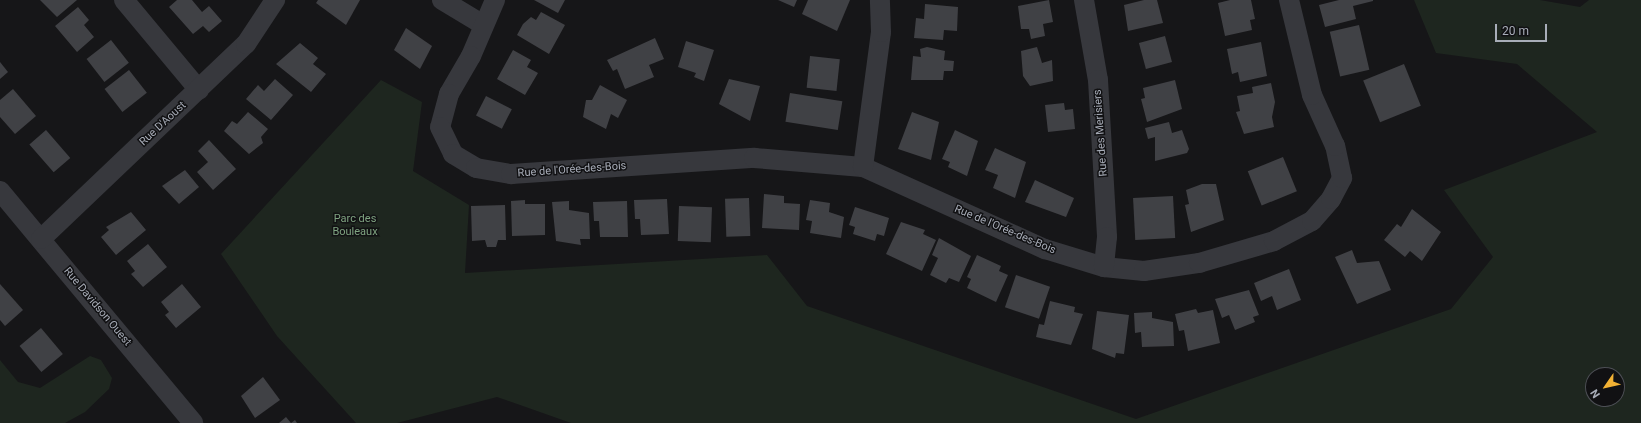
<!DOCTYPE html>
<meta charset="utf-8">
<style>
body{margin:0}
#map{position:relative;width:1641px;height:423px;overflow:hidden;background:#161618;font-family:Roboto,sans-serif}
div>[style]{position:absolute}
[style*='--x']{left:calc(var(--x)*1px);top:calc(var(--y)*1px);width:calc(var(--w)*1px);rotate:calc(var(--a)*1deg)}
.green>*{inset:0;background:#1e261f}
.building>*{inset:0;background:#404145;transform-origin:0 0}
.minor>*{height:20px;margin:-10px;padding:0 10px;transform-origin:10px;border-radius:10px;background:#37383d}
span{translate:-50% -50%;white-space:nowrap;text-align:center;line-height:1.15;-webkit-text-stroke:3px #111113;paint-order:stroke}
.street-label{font-size:11px;color:#a8adb8}
.park-label{font-size:11px;color:#7fa381}
.north{position:absolute;left:1585px;top:367px;width:40px;height:40px;box-sizing:border-box;background:#111113;border:1px solid #4d4f55;border-radius:50%;rotate:236deg;font-size:11px;font-weight:700;line-height:16px;text-align:center;color:#a8adb8}
.north::after{content:'';display:block;margin:auto;width:14px;height:18px;background:#f2b134;clip-path:polygon(50% 0,100% 100%,50% 72%,0 100%)}
.scale{position:absolute;left:1495px;top:24px;width:52px;height:18px;box-sizing:border-box;border:2px solid #a8adb8;border-top:0;padding-left:5px;font-size:12px;line-height:14px;white-space:nowrap;color:#a8adb8;-webkit-text-stroke:3px #111113;paint-order:stroke}
</style>
<div id="map">
<div class="green">
<i style="clip-path:polygon(evenodd,1414px 0,1540px 0,1580px 7px,1589px 0,1641px 0,1641px 423px,571px 423px,497px 397px,397px 423px,356px 423px,277px 336px,221px 254px,381px 80px,422px 102px,413px 171px,469px 205px,465px 273px,767px 255px,807px 306px,1136px 419px,1451px 309px,1493px 257px,1444px 190px,1597px 132px,1517px 64px,1436px 53px,1414px 0,1593px 375px,1617px 375px,1617px 399px,1593px 399px,1593px 375px)"></i>
<i style="clip-path:polygon(90px 356px,101px 360px,112px 378px,109px 389px,85px 412px,65px 423px,0 423px,0 360px,18px 382px,40px 388px)"></i>
</div>
<div class="building">
<i style="clip-path:polygon(40px 0,77px 0,57px 17px)"></i>
<i style="clip-path:polygon(177px 0,192px 0,202px 12px,209px 6px,222px 21px,209px 32px,203px 26px,193px 34px,169px 7px)"></i>
<i style="clip-path:polygon(318px 0,360px 0,346px 25px,316px 3px)"></i>
<i style="clip-path:polygon(534px 0,565px 0,558px 13px)"></i>
<i style="clip-path:polygon(778px 0,797px 0,794px 7px)"></i>
<i style="clip-path:polygon(808px 0,850px 0,837px 31px,802px 14px)"></i>
<i style="clip-path:polygon(1049px 0,1053px 22px,1043px 24px,1045px 36px,1031px 39px,1029px 29px,1021px 29px,1018px 6px)"></i>
<i style="clip-path:polygon(1144px 0,1157px 0,1163px 23px,1128px 31px,1124px 5px)"></i>
<i style="clip-path:polygon(1230px 0,1251px 0,1255px 19px,1250px 20px,1252px 30px,1225px 36px,1218px 3px)"></i>
<i style="clip-path:polygon(1339px 0,1373px 0,1373px 1px,1353px 6px,1356px 19px,1325px 27px,1319px 5px)"></i>
<i style="clip-path:polygon(925px 4px,958px 7px,957px 31px,944px 30px,943px 40px,914px 38px,916px 18px,924px 19px)"></i>
<i style="clip-path:polygon(78px 7px,89px 20px,84px 25px,94px 37px,77px 52px,55px 26px)"></i>
<i style="clip-path:polygon(541px 12px,565px 25px,549px 54px,517px 35px,523px 24px,531px 17px,536px 20px)"></i>
<i style="left:1359px;top:25px;width:46px;height:30px;rotate:77deg"></i>
<i style="clip-path:polygon(406px 28px,432px 46px,420px 69px,394px 50px)"></i>
<i style="left:1165px;top:36px;width:27px;height:27px;rotate:75deg"></i>
<i style="clip-path:polygon(655px 38px,664px 59px,649px 65px,654px 77px,625px 89px,617px 69px,613px 71px,607px 60px)"></i>
<i style="left:111px;top:40px;width:29px;height:31px;rotate:52deg"></i>
<i style="clip-path:polygon(686px 41px,714px 50px,704px 81px,694px 77px,696px 73px,678px 67px)"></i>
<i style="clip-path:polygon(1261px 42px,1267px 76px,1240px 82px,1238px 72px,1232px 74px,1227px 49px)"></i>
<i style="clip-path:polygon(300px 43px,318px 58px,313px 64px,326px 74px,311px 92px,276px 64px)"></i>
<i style="clip-path:polygon(927px 47px,945px 51px,944px 60px,954px 61px,953px 71px,944px 71px,943px 80px,911px 80px,913px 56px,921px 57px,920px 49px)"></i>
<i style="clip-path:polygon(1037px 47px,1042px 63px,1052px 60px,1053px 81px,1030px 86px,1023px 76px,1021px 51px)"></i>
<i style="clip-path:polygon(513px 50px,531px 60px,527px 67px,538px 73px,525px 95px,497px 79px)"></i>
<i style="left:810px;top:56px;width:30px;height:32px;rotate:6deg"></i>
<i style="clip-path:polygon(0 62px,8px 72px,0 79px)"></i>
<i style="left:1404px;top:64px;width:45px;height:44px;rotate:68deg"></i>
<i style="left:129px;top:70px;width:29px;height:31px;rotate:52deg"></i>
<i style="clip-path:polygon(275px 79px,293px 95px,271px 120px,246px 99px,258px 85px,264px 91px)"></i>
<i style="clip-path:polygon(729px 79px,760px 86px,750px 121px,719px 104px)"></i>
<i style="clip-path:polygon(1175px 80px,1182px 109px,1147px 122px,1141px 99px,1145px 98px,1143px 88px)"></i>
<i style="clip-path:polygon(1271px 83px,1275px 102px,1272px 117px,1274px 127px,1244px 134px,1236px 112px,1240px 111px,1237px 96px,1253px 93px,1252px 87px)"></i>
<i style="clip-path:polygon(600px 85px,627px 100px,618px 118px,611px 114px,606px 129px,583px 117px,586px 100px,592px 100px)"></i>
<i style="clip-path:polygon(13px 89px,36px 116px,15px 134px,0 117px,0 100px)"></i>
<i style="left:790px;top:93px;width:53px;height:29px;rotate:9deg"></i>
<i style="left:486px;top:96px;width:29px;height:22px;rotate:27deg"></i>
<i style="clip-path:polygon(1064px 103px,1065px 110px,1073px 109px,1075px 129px,1048px 132px,1045px 105px)"></i>
<i style="clip-path:polygon(248px 112px,268px 129px,261px 137px,263px 143px,249px 154px,224px 131px,232px 121px,237px 124px)"></i>
<i style="clip-path:polygon(912px 112px,939px 122px,931px 160px,898px 149px)"></i>
<i style="clip-path:polygon(1169px 122px,1172px 133px,1182px 130px,1189px 149px,1187px 153px,1155px 161px,1155px 137px,1148px 139px,1145px 128px)"></i>
<i style="left:46px;top:130px;width:37px;height:22px;rotate:49deg"></i>
<i style="clip-path:polygon(955px 130px,978px 141px,967px 176px,948px 167px,950px 162px,942px 159px)"></i>
<i style="clip-path:polygon(209px 140px,236px 169px,213px 190px,197px 172px,208px 162px,198px 151px)"></i>
<i style="clip-path:polygon(995px 148px,1026px 162px,1015px 198px,993px 188px,998px 175px,985px 170px)"></i>
<i style="left:1283px;top:157px;width:37px;height:38px;rotate:68deg"></i>
<i style="clip-path:polygon(185px 170px,199px 187px,179px 204px,162px 186px)"></i>
<i style="clip-path:polygon(1035px 180px,1074px 198px,1066px 217px,1025px 202px)"></i>
<i style="clip-path:polygon(1202px 184px,1216px 184px,1224px 220px,1191px 232px,1185px 205px,1189px 204px,1186px 190px)"></i>
<i style="clip-path:polygon(764px 194px,784px 196px,784px 203px,800px 204px,799px 230px,762px 228px)"></i>
<i style="left:1173px;top:196px;width:42px;height:40px;rotate:87deg"></i>
<i style="left:749px;top:198px;width:38px;height:24px;rotate:88deg"></i>
<i style="clip-path:polygon(667px 199px,669px 234px,641px 235px,640px 219px,635px 219px,634px 200px)"></i>
<i style="clip-path:polygon(525px 200px,525px 204px,545px 204px,545px 235px,512px 236px,511px 201px)"></i>
<i style="clip-path:polygon(810px 200px,830px 203px,829px 212px,844px 217px,841px 238px,810px 233px,812px 221px,806px 220px)"></i>
<i style="clip-path:polygon(569px 201px,569px 210px,589px 213px,590px 239px,580px 239px,581px 245px,556px 241px,552px 202px)"></i>
<i style="clip-path:polygon(627px 201px,628px 237px,600px 237px,599px 221px,594px 221px,593px 202px)"></i>
<i style="clip-path:polygon(505px 205px,506px 240px,498px 240px,496px 247px,487px 247px,485px 240px,472px 241px,471px 206px)"></i>
<i style="left:679px;top:206px;width:33px;height:35px;rotate:2deg"></i>
<i style="clip-path:polygon(855px 207px,889px 218px,884px 236px,877px 234px,875px 241px,853px 234px,855px 227px,849px 225px)"></i>
<i style="clip-path:polygon(1412px 209px,1441px 232px,1422px 261px,1410px 251px,1405px 257px,1384px 240px,1397px 224px,1401px 227px)"></i>
<i style="clip-path:polygon(131px 212px,146px 230px,116px 255px,101px 237px,109px 230px,106px 227px)"></i>
<i style="clip-path:polygon(901px 222px,925px 230px,923px 234px,936px 240px,922px 271px,886px 254px)"></i>
<i style="clip-path:polygon(939px 238px,971px 256px,959px 282px,949px 278px,946px 283px,930px 275px,938px 258px,932px 255px)"></i>
<i style="clip-path:polygon(148px 244px,167px 267px,143px 287px,131px 274px,135px 271px,127px 261px)"></i>
<i style="clip-path:polygon(1352px 250px,1357px 263px,1379px 261px,1391px 290px,1357px 304px,1335px 257px)"></i>
<i style="clip-path:polygon(977px 255px,1001px 266px,999px 271px,1008px 275px,996px 302px,967px 288px,971px 279px,967px 277px)"></i>
<i style="clip-path:polygon(1289px 269px,1301px 300px,1277px 310px,1272px 296px,1261px 301px,1254px 283px)"></i>
<i style="left:1016px;top:275px;width:36px;height:34px;rotate:19deg"></i>
<i style="clip-path:polygon(0 284px,23px 310px,5px 326px,0 320px)"></i>
<i style="clip-path:polygon(182px 284px,201px 307px,176px 328px,165px 315px,169px 312px,161px 302px)"></i>
<i style="clip-path:polygon(1249px 290px,1259px 315px,1253px 317px,1255px 322px,1235px 330px,1229px 315px,1222px 318px,1215px 299px)"></i>
<i style="clip-path:polygon(1050px 301px,1075px 307px,1074px 312px,1083px 314px,1071px 345px,1036px 337px,1039px 324px,1044px 325px)"></i>
<i style="clip-path:polygon(1196px 309px,1198px 313px,1213px 310px,1220px 343px,1188px 351px,1184px 330px,1179px 331px,1175px 314px)"></i>
<i style="clip-path:polygon(1097px 311px,1129px 315px,1124px 354px,1116px 353px,1115px 358px,1092px 349px)"></i>
<i style="clip-path:polygon(1152px 312px,1152px 318px,1173px 322px,1174px 346px,1142px 347px,1141px 332px,1135px 333px,1134px 313px)"></i>
<i style="left:41px;top:328px;width:34px;height:28px;rotate:50deg"></i>
<i style="clip-path:polygon(263px 377px,280px 400px,255px 418px,241px 396px)"></i>
<i style="clip-path:polygon(286px 417px,291px 423px,295px 420px,297px 423px,279px 423px)"></i>
</div>
<div class="minor">
<i style="--x:124;--y:0;--w:117;--a:50.2"></i>
<i style="--x:442;--y:0;--w:47;--a:31"></i>
<i style="--x:495;--y:0;--w:61;--a:113.2"></i>
<i style="--x:471;--y:56;--w:44;--a:120.1"></i>
<i style="--x:449;--y:94;--w:34;--a:105"></i>
<i style="--x:440;--y:127;--w:30;--a:64"></i>
<i style="--x:453;--y:154;--w:27;--a:31"></i>
<i style="--x:476;--y:168;--w:36;--a:10"></i>
<i style="--x:511;--y:174;--w:244;--a:-3.8"></i>
<i style="--x:754;--y:158;--w:109;--a:4.7"></i>
<i style="--x:863;--y:167;--w:200;--a:24.3"></i>
<i style="--x:1045;--y:249;--w:62;--a:17"></i>
<i style="--x:1104;--y:267;--w:40;--a:5.7"></i>
<i style="--x:1144;--y:271;--w:56;--a:-8.3"></i>
<i style="--x:1199;--y:263;--w:78;--a:-16.3"></i>
<i style="--x:1274;--y:241;--w:43;--a:-27.8"></i>
<i style="--x:1312;--y:221;--w:29;--a:-49"></i>
<i style="--x:1331;--y:199;--w:24;--a:-62"></i>
<i style="--x:1342;--y:178;--w:33;--a:-102"></i>
<i style="--x:1335;--y:146;--w:56;--a:-114.3"></i>
<i style="--x:1312;--y:95;--w:98;--a:-103.6"></i>
<i style="--x:1084;--y:0;--w:81;--a:80.1"></i>
<i style="--x:1098;--y:80;--w:157;--a:86.7"></i>
<i style="--x:1107;--y:237;--w:30;--a:96"></i>
<i style="--x:863;--y:167;--w:136;--a:-82.4"></i>
<i style="--x:881;--y:32;--w:32;--a:-92"></i>
<i style="--x:0;--y:191;--w:302;--a:50.2"></i>
<i style="--x:41;--y:239;--w:283;--a:-43.6"></i>
<i style="--x:246;--y:44;--w:53;--a:-56.6"></i>
</div>
<div class="street-label">
<span style="left:163px;top:124px;rotate:-43deg">Rue D'Aoust</span>
<span style="left:1101px;top:133px;rotate:-94deg">Rue des Merisiers</span>
<span style="left:572px;top:170px;rotate:-4deg">Rue de l'Orée-des-Bois</span>
<span style="left:1005px;top:230px;rotate:23deg">Rue de l'Orée-des-Bois</span>
<span style="left:97px;top:307px;rotate:50deg">Rue Davidson Ouest</span>
</div>
<div class="park-label">
<span style="left:355px;top:226px">Parc des<br>Bouleaux</span>
</div>
<div class="north">N</div>
<div class="scale">20 m</div>
</div>
